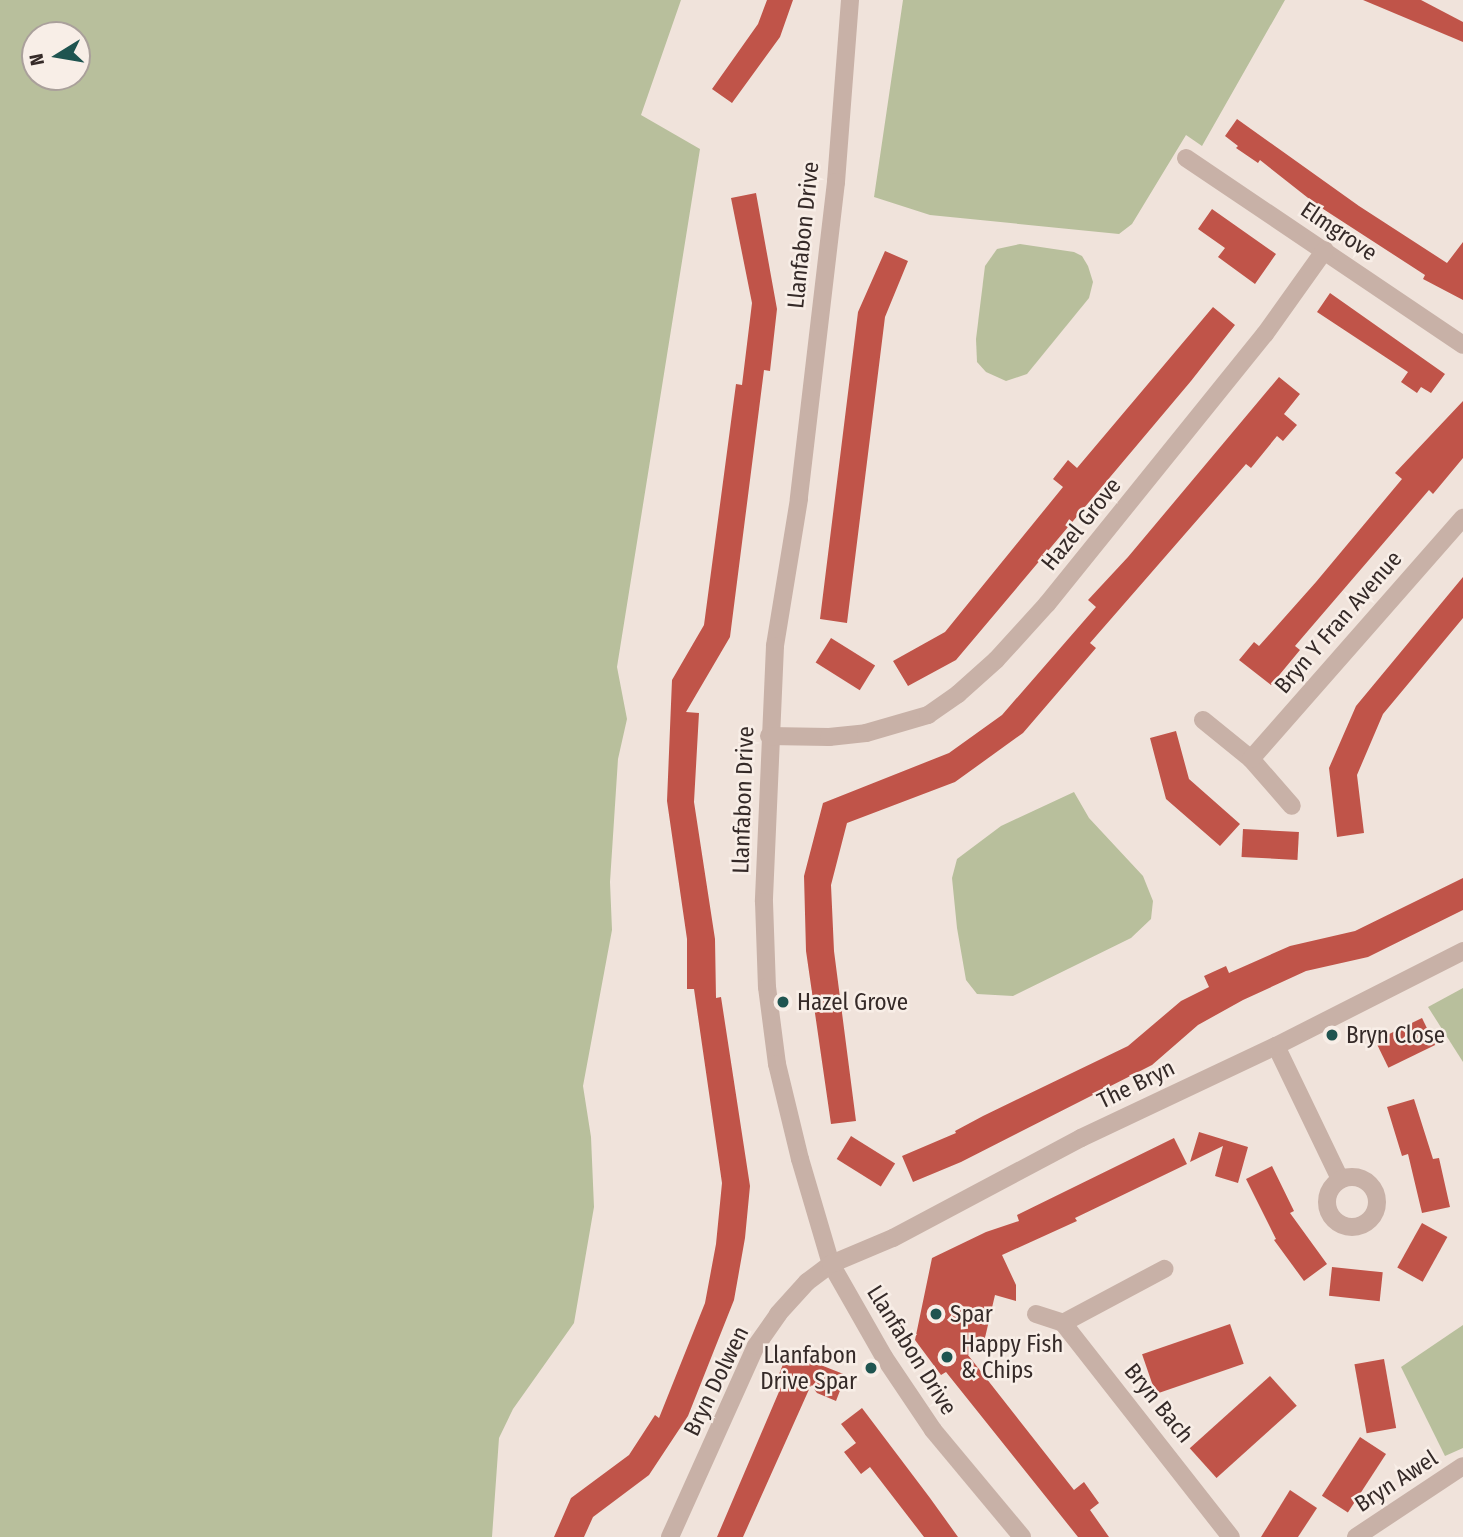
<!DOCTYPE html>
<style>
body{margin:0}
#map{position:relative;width:1463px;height:1537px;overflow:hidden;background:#f0e3db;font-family:"Fira Sans Condensed",sans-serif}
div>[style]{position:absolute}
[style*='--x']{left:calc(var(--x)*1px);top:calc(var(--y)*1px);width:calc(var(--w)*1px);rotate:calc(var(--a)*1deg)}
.green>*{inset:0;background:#b8bf9c}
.building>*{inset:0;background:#c05449;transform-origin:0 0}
.minor>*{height:18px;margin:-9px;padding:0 9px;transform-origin:9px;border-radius:9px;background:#c8b1a7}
.minor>.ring{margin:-9px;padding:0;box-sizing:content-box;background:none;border:18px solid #c8b1a7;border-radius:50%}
.dots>*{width:19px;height:19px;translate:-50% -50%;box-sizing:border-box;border:4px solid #f8eee7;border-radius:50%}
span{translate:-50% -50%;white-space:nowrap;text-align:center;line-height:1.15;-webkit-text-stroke:5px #f8eee7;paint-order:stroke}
.street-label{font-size:23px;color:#352a28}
.poi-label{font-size:23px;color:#352a28}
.left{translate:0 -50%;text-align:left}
.right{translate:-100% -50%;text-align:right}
.north{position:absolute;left:21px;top:21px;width:70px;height:70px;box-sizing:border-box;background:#f8eee7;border:2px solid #aaa09b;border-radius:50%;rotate:259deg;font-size:19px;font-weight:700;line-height:28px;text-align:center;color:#352a28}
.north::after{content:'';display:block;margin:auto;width:24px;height:32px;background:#1f5450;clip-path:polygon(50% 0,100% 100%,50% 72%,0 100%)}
</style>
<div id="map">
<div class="green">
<i style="clip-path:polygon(evenodd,0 0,681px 0,641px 115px,700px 149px,617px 667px,627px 719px,618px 759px,610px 882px,612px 930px,583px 1086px,591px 1137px,594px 1207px,574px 1323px,513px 1409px,499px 1438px,492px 1537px,0 1537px,0 0,35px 35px,77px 35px,77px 77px,35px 77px,35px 35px)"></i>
<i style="clip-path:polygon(903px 0,1285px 0,1202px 146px,1186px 135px,1132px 224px,1119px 234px,930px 215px,874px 197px)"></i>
<i style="clip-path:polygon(1020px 244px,1074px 252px,1082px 256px,1088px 266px,1093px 282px,1089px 298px,1027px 374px,1006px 381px,986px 372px,977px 362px,976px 339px,985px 266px,997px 249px)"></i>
<i style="clip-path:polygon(1074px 792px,1089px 818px,1143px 876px,1153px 901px,1151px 919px,1131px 938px,1013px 996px,977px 994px,966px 980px,957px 928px,952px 878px,957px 859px,1001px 826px)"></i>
<i style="clip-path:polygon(1463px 988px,1463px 1062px,1428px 1007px)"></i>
<i style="clip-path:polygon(1463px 1325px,1463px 1448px,1445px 1456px,1401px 1367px)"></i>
</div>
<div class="building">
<i style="clip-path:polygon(767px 0,793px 0,780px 37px,732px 103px,712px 89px,758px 24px)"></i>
<i style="clip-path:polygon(1363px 0,1421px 0,1463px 22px,1463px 42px)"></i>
<i style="clip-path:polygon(1237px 119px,1359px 206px,1447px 263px,1463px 242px,1463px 300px,1423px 279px,1425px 275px,1317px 205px,1260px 160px,1258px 163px,1236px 148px,1238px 146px,1225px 136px)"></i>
<i style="clip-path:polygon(756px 193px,777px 309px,770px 371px,764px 370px,730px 637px,686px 712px,699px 713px,694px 802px,715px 939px,716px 998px,721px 997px,750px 1186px,745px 1238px,734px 1300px,688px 1416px,649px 1475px,593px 1517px,584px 1537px,554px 1537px,571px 1498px,629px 1455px,655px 1415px,659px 1418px,705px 1303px,716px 1244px,722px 1183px,694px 989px,687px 989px,687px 939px,667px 801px,672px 680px,704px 625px,736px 384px,742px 385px,752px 303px,731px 198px)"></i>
<i style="clip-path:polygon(1212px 209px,1276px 254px,1255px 284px,1218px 257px,1225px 248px,1198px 229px)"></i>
<i style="clip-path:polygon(885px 251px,908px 261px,885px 317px,847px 623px,820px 619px,858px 312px)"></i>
<i style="clip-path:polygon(1330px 293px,1445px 374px,1431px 393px,1421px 387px,1417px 393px,1401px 382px,1408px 372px,1317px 312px)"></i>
<i style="clip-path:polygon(1213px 307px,1235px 325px,1191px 381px,956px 660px,908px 686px,893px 661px,945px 632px,1063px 487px,1053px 479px,1068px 460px,1077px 468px)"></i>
<i style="clip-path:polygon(1279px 377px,1300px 394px,1284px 414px,1297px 425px,1283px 441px,1277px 436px,1251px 468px,1246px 464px,1090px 643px,1096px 648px,1023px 733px,955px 782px,847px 823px,831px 885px,834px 951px,856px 1121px,831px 1124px,806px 951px,804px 876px,823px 803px,949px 753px,1002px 715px,1096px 607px,1088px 600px,1128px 557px)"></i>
<i style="clip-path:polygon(1463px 401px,1463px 458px,1433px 494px,1429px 490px,1295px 646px,1300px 650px,1271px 685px,1239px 660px,1254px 642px,1259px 646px,1316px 582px,1402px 479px,1395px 473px)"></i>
<i style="clip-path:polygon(1463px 577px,1463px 618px,1383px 714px,1357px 775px,1364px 833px,1337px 837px,1329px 768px,1356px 706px)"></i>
<i style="left:831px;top:638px;width:52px;height:29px;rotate:32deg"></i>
<i style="clip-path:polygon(1176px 731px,1189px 779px,1240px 824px,1220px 846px,1166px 799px,1150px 738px)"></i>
<i style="left:1243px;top:829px;width:56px;height:28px;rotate:3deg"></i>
<i style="clip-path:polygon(1463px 878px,1463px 910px,1368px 957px,1306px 971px,1243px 1000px,1198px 1025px,1152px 1065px,961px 1162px,913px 1182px,902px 1156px,956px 1133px,955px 1131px,983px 1116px,1128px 1046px,1181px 1001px,1209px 987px,1204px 976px,1226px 966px,1229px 973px,1290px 946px,1355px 931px)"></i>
<i style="left:1422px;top:1018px;width:30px;height:52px;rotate:64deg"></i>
<i style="clip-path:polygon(1414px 1099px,1433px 1159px,1439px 1158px,1450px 1207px,1422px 1213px,1408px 1154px,1402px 1156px,1387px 1107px)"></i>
<i style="clip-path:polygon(1199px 1132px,1248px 1147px,1238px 1183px,1215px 1176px,1223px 1146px,1190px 1162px)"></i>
<i style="left:851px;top:1136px;width:52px;height:27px;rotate:32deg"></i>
<i style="clip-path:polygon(1174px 1138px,1187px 1164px,1075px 1218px,1077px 1221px,1002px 1255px,1016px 1285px,1016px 1301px,995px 1295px,984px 1342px,968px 1355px,1074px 1490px,1084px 1482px,1099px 1503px,1090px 1510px,1109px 1537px,1078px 1537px,946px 1372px,941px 1375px,915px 1340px,932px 1258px,986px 1232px,1019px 1221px,1017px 1215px)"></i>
<i style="clip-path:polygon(1272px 1166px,1294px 1211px,1290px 1213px,1327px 1264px,1304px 1281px,1274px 1240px,1276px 1239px,1246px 1179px)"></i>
<i style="left:1422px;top:1223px;width:29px;height:51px;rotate:29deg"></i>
<i style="left:1332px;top:1267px;width:51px;height:29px;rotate:6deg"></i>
<i style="left:1230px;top:1324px;width:42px;height:93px;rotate:71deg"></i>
<i style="clip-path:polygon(785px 1351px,846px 1375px,836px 1401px,817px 1393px,811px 1385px,743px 1537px,717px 1537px,784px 1380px,778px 1377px,787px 1354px)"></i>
<i style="left:1384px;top:1359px;width:70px;height:30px;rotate:80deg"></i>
<i style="left:1270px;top:1376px;width:40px;height:108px;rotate:48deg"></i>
<i style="clip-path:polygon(862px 1408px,930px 1498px,958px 1537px,924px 1537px,870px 1467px,861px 1474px,844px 1452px,856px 1443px,841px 1424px)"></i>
<i style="left:1360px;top:1437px;width:31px;height:70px;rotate:33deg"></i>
<i style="clip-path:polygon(1290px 1490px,1317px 1508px,1298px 1537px,1261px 1537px)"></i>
</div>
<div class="minor">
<i style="--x:850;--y:0;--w:183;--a:94.4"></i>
<i style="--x:836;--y:182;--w:319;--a:96.7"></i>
<i style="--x:799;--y:499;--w:149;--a:99.3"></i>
<i style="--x:775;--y:646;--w:256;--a:92.5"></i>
<i style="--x:764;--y:902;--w:85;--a:88"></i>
<i style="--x:767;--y:987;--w:78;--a:82.6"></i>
<i style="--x:777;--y:1064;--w:98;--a:76.4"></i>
<i style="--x:800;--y:1159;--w:109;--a:73.6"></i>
<i style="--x:831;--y:1264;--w:107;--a:60.3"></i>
<i style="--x:884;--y:1357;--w:88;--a:56.1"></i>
<i style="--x:933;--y:1430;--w:139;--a:50.2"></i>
<i style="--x:1186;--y:158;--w:334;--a:34"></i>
<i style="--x:1203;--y:720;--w:62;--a:39.1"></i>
<i style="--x:1251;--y:759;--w:62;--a:48.9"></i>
<i style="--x:769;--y:736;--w:60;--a:1"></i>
<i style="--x:829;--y:737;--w:37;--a:-6"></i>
<i style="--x:866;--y:733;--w:65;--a:-16.2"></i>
<i style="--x:928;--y:715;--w:37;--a:-35"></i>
<i style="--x:958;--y:694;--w:51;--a:-41.8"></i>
<i style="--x:996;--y:660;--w:76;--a:-47.7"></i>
<i style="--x:1047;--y:604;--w:347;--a:-51.1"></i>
<i style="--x:1265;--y:334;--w:103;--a:-54.5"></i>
<i style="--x:1251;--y:759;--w:321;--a:-48.7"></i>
<i style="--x:1276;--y:1046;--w:148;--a:64.3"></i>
<i class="ring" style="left:1327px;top:1177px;width:32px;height:32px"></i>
<i style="--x:1036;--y:1314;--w:28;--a:18"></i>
<i style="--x:1063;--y:1323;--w:272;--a:51.9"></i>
<i style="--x:1063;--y:1323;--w:115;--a:-28.1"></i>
<i style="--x:670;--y:1537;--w:209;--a:-65.8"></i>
<i style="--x:756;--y:1346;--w:39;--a:-55"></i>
<i style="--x:778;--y:1314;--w:43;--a:-47.8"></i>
<i style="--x:807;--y:1282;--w:30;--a:-37"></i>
<i style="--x:831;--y:1264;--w:67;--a:-22.8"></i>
<i style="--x:893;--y:1238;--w:213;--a:-28"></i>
<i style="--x:1081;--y:1138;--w:216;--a:-25.3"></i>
<i style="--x:1276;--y:1046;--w:210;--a:-26.9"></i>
<i style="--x:1356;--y:1537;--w:128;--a:-33.6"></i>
</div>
<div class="dots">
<i style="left:783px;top:1002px;background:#1f5450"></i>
<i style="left:1332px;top:1035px;background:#1f5450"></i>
<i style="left:936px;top:1314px;background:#1f5450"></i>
<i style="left:947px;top:1357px;background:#1f5450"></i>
<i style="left:871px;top:1368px;background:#1f5450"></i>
</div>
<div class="street-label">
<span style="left:1339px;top:231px;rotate:34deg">Elmgrove</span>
<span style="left:803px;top:235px;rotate:-84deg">Llanfabon Drive</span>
<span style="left:1081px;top:524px;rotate:-51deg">Hazel Grove</span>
<span style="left:1338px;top:622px;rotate:-49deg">Bryn Y Fran Avenue</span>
<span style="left:743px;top:800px;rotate:-88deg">Llanfabon Drive</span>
<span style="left:1136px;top:1084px;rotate:-26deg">The Bryn</span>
<span style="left:912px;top:1350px;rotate:58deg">Llanfabon Drive</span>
<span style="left:716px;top:1381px;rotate:-64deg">Bryn Dolwen</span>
<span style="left:1159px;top:1403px;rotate:51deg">Bryn Bach</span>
<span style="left:1396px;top:1481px;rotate:-33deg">Bryn Awel</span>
</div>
<div class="poi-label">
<span class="left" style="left:797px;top:1002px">Hazel Grove</span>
<span class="left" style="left:1346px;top:1035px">Bryn Close</span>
<span class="left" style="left:950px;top:1314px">Spar</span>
<span class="left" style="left:961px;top:1357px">Happy Fish<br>&amp; Chips</span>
<span class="right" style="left:857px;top:1368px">Llanfabon<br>Drive Spar</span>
</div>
<div class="north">N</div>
</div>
